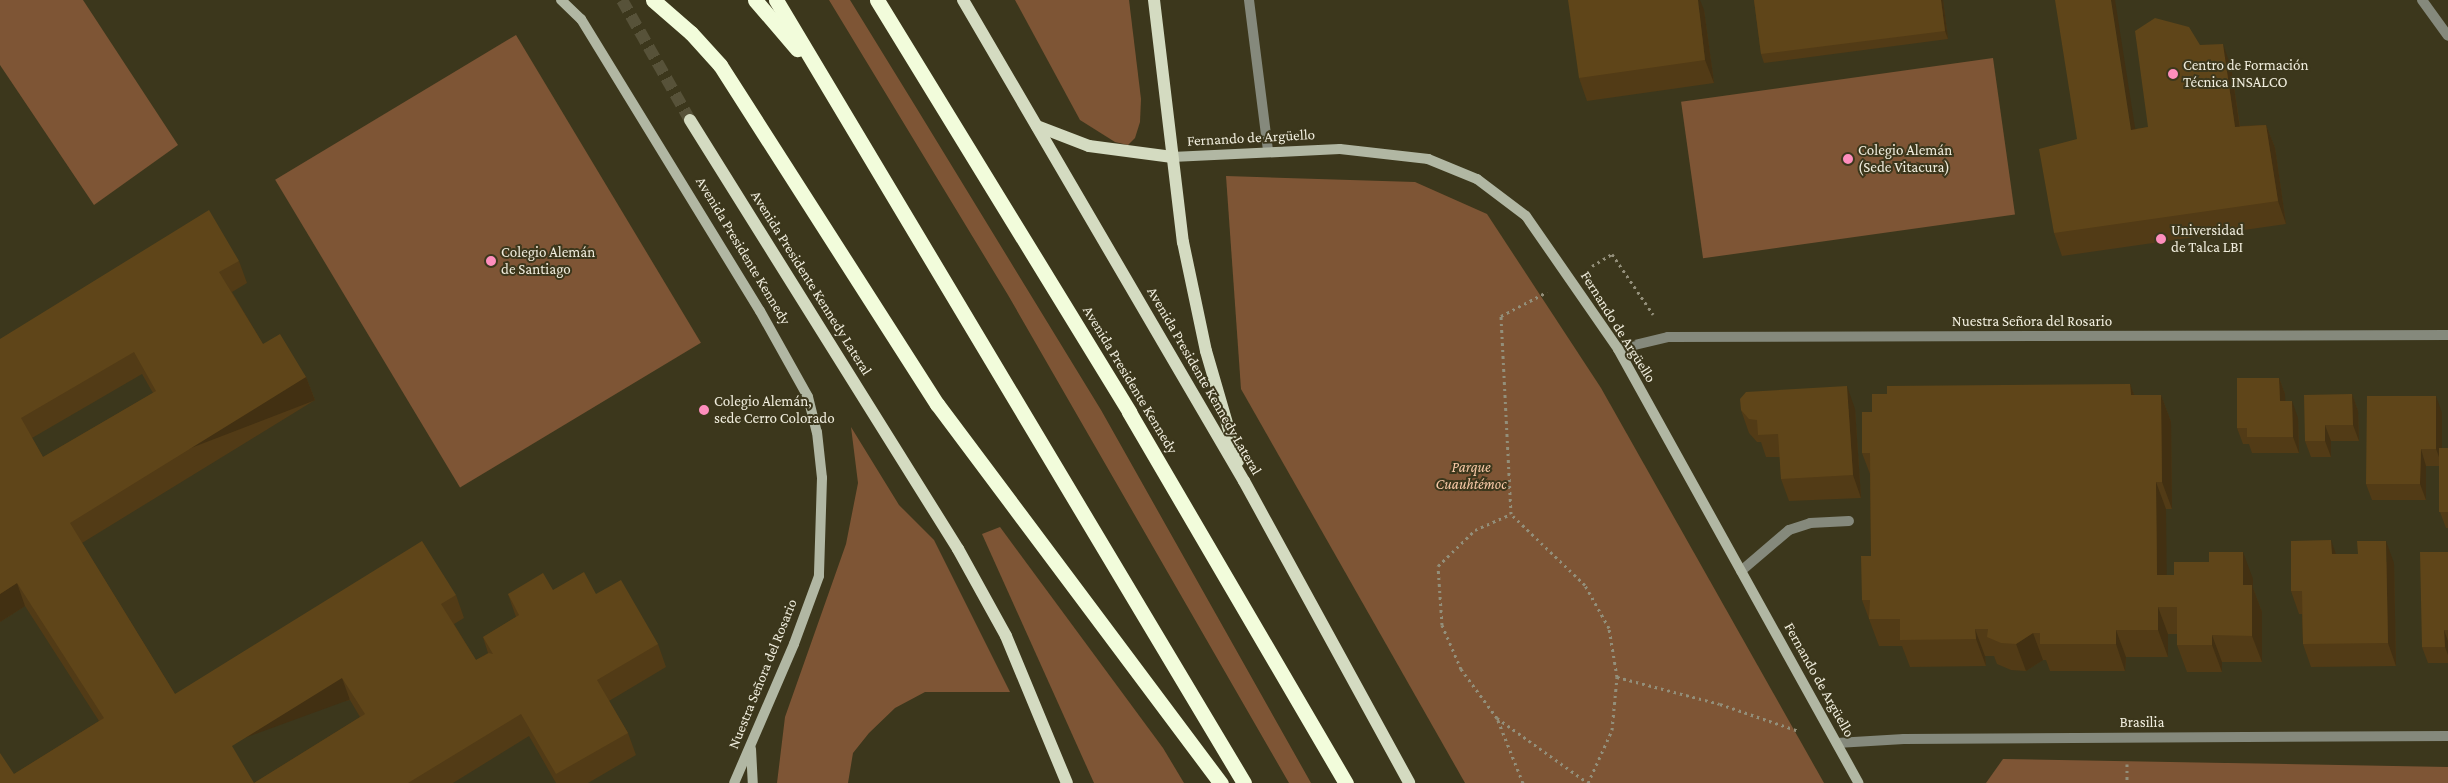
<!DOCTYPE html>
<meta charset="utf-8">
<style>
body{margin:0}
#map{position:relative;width:2448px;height:783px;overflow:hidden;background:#3c371c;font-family:"Crimson Pro",serif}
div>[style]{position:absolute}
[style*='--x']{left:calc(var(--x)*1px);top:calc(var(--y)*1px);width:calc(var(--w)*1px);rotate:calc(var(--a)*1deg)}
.green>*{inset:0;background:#7e5535;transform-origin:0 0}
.primary-tunnel>*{height:12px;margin-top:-6px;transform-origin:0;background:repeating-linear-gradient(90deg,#575239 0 12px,transparent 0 18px)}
.path>*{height:3px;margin-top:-1.5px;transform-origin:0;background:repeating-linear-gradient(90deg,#938f7a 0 2.5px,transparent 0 6.5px)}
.lane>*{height:10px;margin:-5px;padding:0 5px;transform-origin:5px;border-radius:5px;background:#85897c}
.street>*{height:10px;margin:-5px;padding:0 5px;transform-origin:5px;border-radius:5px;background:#85897c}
.secondary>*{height:10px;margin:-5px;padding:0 5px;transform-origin:5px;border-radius:5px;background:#b1b7a3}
.primary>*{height:12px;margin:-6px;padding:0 6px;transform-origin:6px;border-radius:6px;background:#d4dbc1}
.highway>*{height:15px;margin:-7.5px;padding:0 7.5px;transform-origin:7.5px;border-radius:7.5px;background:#f2fcdb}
.wall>*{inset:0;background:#523b16}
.shaded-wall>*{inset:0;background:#423012;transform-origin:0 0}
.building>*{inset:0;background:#5f4519;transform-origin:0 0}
.dots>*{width:14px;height:14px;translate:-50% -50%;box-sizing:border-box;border:2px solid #3c371c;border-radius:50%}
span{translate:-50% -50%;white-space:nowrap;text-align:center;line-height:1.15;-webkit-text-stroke:4px #3c371c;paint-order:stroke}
.poi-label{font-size:15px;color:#f0eddd}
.left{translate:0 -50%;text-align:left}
.street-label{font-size:15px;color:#f0eddd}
.park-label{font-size:15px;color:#f8c9a7;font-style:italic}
</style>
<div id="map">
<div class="green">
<i style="clip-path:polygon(0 0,83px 0,178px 145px,94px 205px,0 65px)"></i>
<i style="clip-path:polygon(829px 0,850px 0,914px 104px,1101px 410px,1311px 783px,1289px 783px,1008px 295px)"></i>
<i style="clip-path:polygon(1015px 0,1129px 0,1141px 99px,1140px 122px,1135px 138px,1128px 145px,1115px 142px,1080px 120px)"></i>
<i style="left:516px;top:35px;width:359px;height:281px;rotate:59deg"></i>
<i style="left:1993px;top:58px;width:158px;height:315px;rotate:82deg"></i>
<i style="clip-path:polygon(1226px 176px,1415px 182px,1487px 214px,1601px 388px,1824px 783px,1465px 783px,1241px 389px)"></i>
<i style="clip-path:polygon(851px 427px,899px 505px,934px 540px,1010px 692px,925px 692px,895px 708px,869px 733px,853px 753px,848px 783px,777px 783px,785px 717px,846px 544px,858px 483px)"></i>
<i style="clip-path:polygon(1000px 527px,1163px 748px,1184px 783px,1094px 783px,982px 534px)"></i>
<i style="clip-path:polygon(2003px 759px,2448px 767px,2448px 783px,1986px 783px)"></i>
</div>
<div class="primary-tunnel">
<i style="--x:622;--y:0;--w:138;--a:60.5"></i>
</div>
<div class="path">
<i style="--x:1592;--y:266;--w:23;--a:-31"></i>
<i style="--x:1612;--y:254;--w:73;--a:55.7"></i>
<i style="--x:1617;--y:677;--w:106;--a:14.7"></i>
<i style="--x:1720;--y:704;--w:83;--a:18.9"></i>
<i style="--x:1497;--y:718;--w:61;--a:-126.3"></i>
<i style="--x:1461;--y:669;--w:48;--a:-113.4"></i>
<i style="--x:1442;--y:625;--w:59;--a:-93.9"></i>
<i style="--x:1438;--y:566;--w:52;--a:-44.2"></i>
<i style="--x:1475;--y:530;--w:39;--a:-24"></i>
<i style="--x:2127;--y:764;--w:19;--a:90"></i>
<i style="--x:1523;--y:783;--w:70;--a:-111.8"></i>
<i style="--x:1497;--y:718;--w:112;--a:35.5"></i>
<i style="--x:1588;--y:783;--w:58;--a:-65.6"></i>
<i style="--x:1612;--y:730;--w:53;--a:-84.6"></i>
<i style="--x:1617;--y:677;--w:50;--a:-99.3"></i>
<i style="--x:1609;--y:628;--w:49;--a:-119.2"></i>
<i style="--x:1585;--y:585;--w:103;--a:-136.2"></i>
<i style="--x:1511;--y:514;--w:198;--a:-92.9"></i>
<i style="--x:1501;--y:316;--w:52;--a:-27.6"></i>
</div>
<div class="lane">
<i style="--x:1249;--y:0;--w:151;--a:82.8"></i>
<i style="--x:1741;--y:571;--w:63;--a:-40.5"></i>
<i style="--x:1789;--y:530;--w:22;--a:-18"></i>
<i style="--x:1810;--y:523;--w:39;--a:-3"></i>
</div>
<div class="street">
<i style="--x:2422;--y:0;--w:44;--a:54.2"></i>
<i style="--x:1618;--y:349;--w:51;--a:-13.5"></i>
<i style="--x:1668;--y:337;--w:780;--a:-0.15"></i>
<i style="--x:1837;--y:743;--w:67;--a:-3.4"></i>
<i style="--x:1904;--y:739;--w:544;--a:-0.32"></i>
</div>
<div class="secondary">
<i style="--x:561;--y:0;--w:28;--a:44"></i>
<i style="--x:581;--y:19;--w:342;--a:58.5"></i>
<i style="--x:760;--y:311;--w:98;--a:60.8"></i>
<i style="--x:808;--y:397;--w:36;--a:76"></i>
<i style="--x:817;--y:432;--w:46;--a:83.8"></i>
<i style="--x:822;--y:478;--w:98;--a:91.8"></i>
<i style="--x:819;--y:576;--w:72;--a:110.2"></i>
<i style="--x:794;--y:644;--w:151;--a:113.3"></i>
<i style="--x:1172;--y:157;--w:168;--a:-2.7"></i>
<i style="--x:1340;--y:149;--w:89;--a:6.5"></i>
<i style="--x:1428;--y:159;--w:53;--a:22.2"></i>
<i style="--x:1477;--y:179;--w:61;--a:37.1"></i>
<i style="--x:1526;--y:216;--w:162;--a:55.3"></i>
<i style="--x:1618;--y:349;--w:496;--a:61"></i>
<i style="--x:751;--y:749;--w:34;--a:87"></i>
</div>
<div class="primary">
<i style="--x:963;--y:0;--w:557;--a:59.71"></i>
<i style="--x:1244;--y:481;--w:344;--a:61.3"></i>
<i style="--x:1154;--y:0;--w:244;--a:83.2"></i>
<i style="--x:1183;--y:242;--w:111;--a:78.1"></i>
<i style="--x:1206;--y:351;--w:115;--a:73.8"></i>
<i style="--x:690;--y:120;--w:506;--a:58.01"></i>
<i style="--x:958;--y:549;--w:99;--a:61.1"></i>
<i style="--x:1006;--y:636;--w:159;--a:67.5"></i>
<i style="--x:1037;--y:126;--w:56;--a:21"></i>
<i style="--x:1089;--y:146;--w:84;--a:7.5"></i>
</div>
<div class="highway">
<i style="--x:653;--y:0;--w:50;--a:41"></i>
<i style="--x:691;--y:33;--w:43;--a:47.8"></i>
<i style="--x:720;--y:65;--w:403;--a:57.4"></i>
<i style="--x:937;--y:404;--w:474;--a:53.2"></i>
<i style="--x:755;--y:0;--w:65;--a:49.4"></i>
<i style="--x:776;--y:0;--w:912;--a:59.13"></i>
<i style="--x:877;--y:0;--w:483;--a:58.5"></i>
<i style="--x:1129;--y:412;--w:430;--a:59.7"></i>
</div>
<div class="wall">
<i style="clip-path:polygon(1754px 0,1943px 0,1948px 39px,1764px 63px,1761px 54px)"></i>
<i style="clip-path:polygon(1704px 10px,1714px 83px,1587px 101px,1579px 78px)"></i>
<i style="clip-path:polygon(2200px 45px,2231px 67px,2240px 126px,2266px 125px,2275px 148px,2286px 224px,2062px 256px,2054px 233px,2136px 129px,2148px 127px)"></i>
<i style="clip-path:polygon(evenodd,239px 261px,247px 283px,232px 292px,263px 344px,306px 377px,315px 400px,82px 543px,175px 694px,456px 595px,464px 618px,454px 624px,476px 660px,488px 653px,483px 637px,516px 617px,508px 594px,553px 590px,596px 594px,658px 644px,666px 667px,609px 701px,628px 733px,636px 755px,588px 783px,556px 783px,529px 736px,453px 783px,254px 783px,360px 717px,350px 700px,14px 774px,99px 721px,25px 606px,0 622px,0 339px,239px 261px,142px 374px,153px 393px,43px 457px,32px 438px,142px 374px)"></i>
<i style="clip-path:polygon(2279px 378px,2285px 394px,2285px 401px,2298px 418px,2299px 453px,2252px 453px,2249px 444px,2243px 444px,2237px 428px)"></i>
<i style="clip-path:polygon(2130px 384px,2134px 395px,2161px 395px,2171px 422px,2172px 509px,2166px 509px,2166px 575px,2253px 579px,2253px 588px,2262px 612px,2262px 662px,2222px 662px,2222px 672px,2187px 672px,2177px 645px,2177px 634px,2168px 634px,2168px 657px,2126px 657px,2125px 671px,2050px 671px,2046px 660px,2043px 660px,2026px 671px,2011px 670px,1997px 664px,1994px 656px,1985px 656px,1986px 666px,1910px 667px,1902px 646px,1879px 646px,1862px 600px,1871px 556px,1870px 474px,1862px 453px,1872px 412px,1887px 394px)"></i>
<i style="clip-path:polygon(2352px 394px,2358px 411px,2359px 441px,2331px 441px,2331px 457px,2311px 457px,2305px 441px)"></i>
<i style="clip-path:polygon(1855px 409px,1861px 498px,1789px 501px,1781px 479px,1780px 457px,1766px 457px,1761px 442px,1757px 442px,1749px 433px,1741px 410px)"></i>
<i style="clip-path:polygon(2442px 413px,2442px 448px,2448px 448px,2448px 528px,2446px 528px,2440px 512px,2439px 466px,2426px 466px,2426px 500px,2372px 500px,2366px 484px)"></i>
<i style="clip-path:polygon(2448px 552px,2448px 663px,2428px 663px,2422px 647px)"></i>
<i style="clip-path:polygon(2336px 554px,2394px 563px,2396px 666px,2311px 667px,2303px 644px,2302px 614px,2299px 614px,2291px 591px)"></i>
</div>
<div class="shaded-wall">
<i style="clip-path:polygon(1698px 0,1700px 0,1704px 10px,1714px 83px,1705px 60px)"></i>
<i style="clip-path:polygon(1941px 0,1943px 0,1948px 39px,1945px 31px)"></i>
<i style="clip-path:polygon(2111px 0,2115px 0,2139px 153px,2131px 130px)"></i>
<i style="clip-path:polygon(2223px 44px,2231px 67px,2243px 149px,2235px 127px)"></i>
<i style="clip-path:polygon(2266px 125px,2275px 148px,2286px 224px,2278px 201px)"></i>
<i style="left:306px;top:377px;width:25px;height:278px;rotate:69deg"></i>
<i style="clip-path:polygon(2279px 378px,2285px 394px,2286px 417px,2280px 401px)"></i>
<i style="clip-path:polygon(2130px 384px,2140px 411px,2131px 395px)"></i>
<i style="clip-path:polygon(1847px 386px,1855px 409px,1861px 498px,1853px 475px)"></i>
<i style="clip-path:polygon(2352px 394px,2358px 411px,2359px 441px,2353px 425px)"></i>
<i style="clip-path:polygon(2161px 395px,2171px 422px,2172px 509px,2162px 482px)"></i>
<i style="clip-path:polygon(2436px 396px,2442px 413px,2442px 465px,2436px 449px)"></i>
<i style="clip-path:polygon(2292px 401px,2298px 418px,2299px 453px,2293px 437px)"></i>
<i style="clip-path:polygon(2325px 425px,2331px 441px,2331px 457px,2325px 441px)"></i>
<i style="clip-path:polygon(2421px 449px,2426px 466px,2426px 500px,2420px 484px)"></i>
<i style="clip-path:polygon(2156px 482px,2166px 509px,2167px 602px,2157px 575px)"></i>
<i style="clip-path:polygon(2331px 540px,2339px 563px,2332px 554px)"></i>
<i style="clip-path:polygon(2386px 541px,2394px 563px,2396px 666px,2388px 643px)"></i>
<i style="clip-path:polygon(2243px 552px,2253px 579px,2253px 588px,2262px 612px,2262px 662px,2252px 636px,2243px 585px)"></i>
<i style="clip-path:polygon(17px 583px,25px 606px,0 622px,0 594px)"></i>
<i style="clip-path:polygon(2158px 607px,2168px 634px,2168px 657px,2158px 630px)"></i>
<i style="clip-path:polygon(1975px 629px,1985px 656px,1986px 666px,1976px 639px)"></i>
<i style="clip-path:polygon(2116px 630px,2126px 657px,2125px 671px,2116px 644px)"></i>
<i style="clip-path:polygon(2444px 630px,2448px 641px,2448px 655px,2445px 647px)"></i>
<i style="clip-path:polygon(2033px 633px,2043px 660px,2026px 671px,2016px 644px)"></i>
<i style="clip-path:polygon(2212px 635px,2222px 662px,2222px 672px,2212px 645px)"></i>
<i style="left:342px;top:678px;width:23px;height:129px;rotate:70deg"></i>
</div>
<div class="building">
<i style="clip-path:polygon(1568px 0,1698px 0,1705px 60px,1579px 78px)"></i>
<i style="clip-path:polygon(1754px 0,1941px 0,1945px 31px,1761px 54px)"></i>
<i style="clip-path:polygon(2055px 0,2111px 0,2131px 130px,2148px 127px,2135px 31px,2155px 18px,2189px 27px,2200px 45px,2223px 44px,2235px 127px,2266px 125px,2278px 201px,2054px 233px,2039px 149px,2077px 139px)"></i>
<i style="clip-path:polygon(evenodd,209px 210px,239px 261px,219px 272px,263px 344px,280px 334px,306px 377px,70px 523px,175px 694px,422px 541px,456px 595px,441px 604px,476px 660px,489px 653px,493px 654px,483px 637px,519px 615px,508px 594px,543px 573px,553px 590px,584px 572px,596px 594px,621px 580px,658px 644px,597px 680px,628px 733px,556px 774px,521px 714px,408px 783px,254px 783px,365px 714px,342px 678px,232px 746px,254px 783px,0 783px,0 753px,14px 774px,104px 718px,17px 583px,0 594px,0 339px,209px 210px,134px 352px,156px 391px,43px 457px,21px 418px,134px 352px)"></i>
<i style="clip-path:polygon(2237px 378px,2279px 378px,2280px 401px,2292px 401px,2293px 437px,2247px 437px,2247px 428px,2237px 428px)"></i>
<i style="clip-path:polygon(2130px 384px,2131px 395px,2161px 395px,2162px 482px,2156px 482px,2157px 575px,2174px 575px,2174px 562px,2209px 562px,2209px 552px,2243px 552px,2243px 585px,2252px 585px,2252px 636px,2212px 635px,2212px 645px,2177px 645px,2177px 607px,2158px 607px,2158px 630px,2116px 630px,2116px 644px,2040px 644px,2040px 633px,2033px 633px,2016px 644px,2001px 643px,1987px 637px,1988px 629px,1975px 629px,1976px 639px,1900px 640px,1900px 619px,1869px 619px,1870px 600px,1862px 600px,1861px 556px,1871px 556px,1870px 453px,1862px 453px,1862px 412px,1872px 412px,1872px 394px,1887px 394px,1887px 386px)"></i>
<i style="clip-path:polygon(1847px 386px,1853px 475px,1781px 479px,1778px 434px,1758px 435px,1757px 420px,1749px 419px,1741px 410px,1740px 399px,1746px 392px)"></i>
<i style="clip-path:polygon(2352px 394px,2353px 425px,2325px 425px,2325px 441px,2305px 441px,2304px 395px)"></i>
<i style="clip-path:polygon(2367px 396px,2436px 396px,2436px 449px,2421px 449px,2420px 484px,2366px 484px)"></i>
<i style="left:2439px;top:448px;width:9px;height:64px"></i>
<i style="clip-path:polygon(2331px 540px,2332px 554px,2358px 554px,2357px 541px,2386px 541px,2388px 643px,2303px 644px,2302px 591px,2291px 591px,2291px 541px)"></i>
<i style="clip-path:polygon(2420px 552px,2448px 552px,2448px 630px,2444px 630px,2445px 647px,2422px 647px)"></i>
</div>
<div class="dots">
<i style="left:2173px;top:74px;background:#fe8ebd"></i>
<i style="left:1848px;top:159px;background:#fe8ebd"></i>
<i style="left:2161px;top:239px;background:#fe8ebd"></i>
<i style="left:491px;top:261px;background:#fe8ebd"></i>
<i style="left:704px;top:410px;background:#fe8ebd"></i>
</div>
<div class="poi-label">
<span class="left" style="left:2183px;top:74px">Centro de Formación<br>Técnica INSALCO</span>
<span class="left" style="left:1858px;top:159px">Colegio Alemán<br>(Sede Vitacura)</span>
<span class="left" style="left:2171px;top:239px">Universidad<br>de Talca LBI</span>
<span class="left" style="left:501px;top:261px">Colegio Alemán<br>de Santiago</span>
<span class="left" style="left:714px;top:410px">Colegio Alemán,<br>sede Cerro Colorado</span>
</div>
<div class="street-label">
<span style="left:1251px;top:138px;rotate:-3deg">Fernando de Argüello</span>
<span style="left:743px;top:251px;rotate:59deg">Avenida Presidente Kennedy</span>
<span style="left:811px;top:283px;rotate:58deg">Avenida Presidente Kennedy Lateral</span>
<span style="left:2032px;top:322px">Nuestra Señora del Rosario</span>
<span style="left:1618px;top:327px;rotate:58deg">Fernando de Argüello</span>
<span style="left:1130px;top:380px;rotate:59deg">Avenida Presidente Kennedy</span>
<span style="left:1204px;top:381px;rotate:60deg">Avenida Presidente Kennedy Lateral</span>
<span style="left:763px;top:674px;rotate:-68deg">Nuestra Señora del Rosario</span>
<span style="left:1819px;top:680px;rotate:61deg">Fernando de Argüello</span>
<span style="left:2142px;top:723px">Brasilia</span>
</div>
<div class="park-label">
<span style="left:1471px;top:476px">Parque<br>Cuauhtémoc</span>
</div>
</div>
